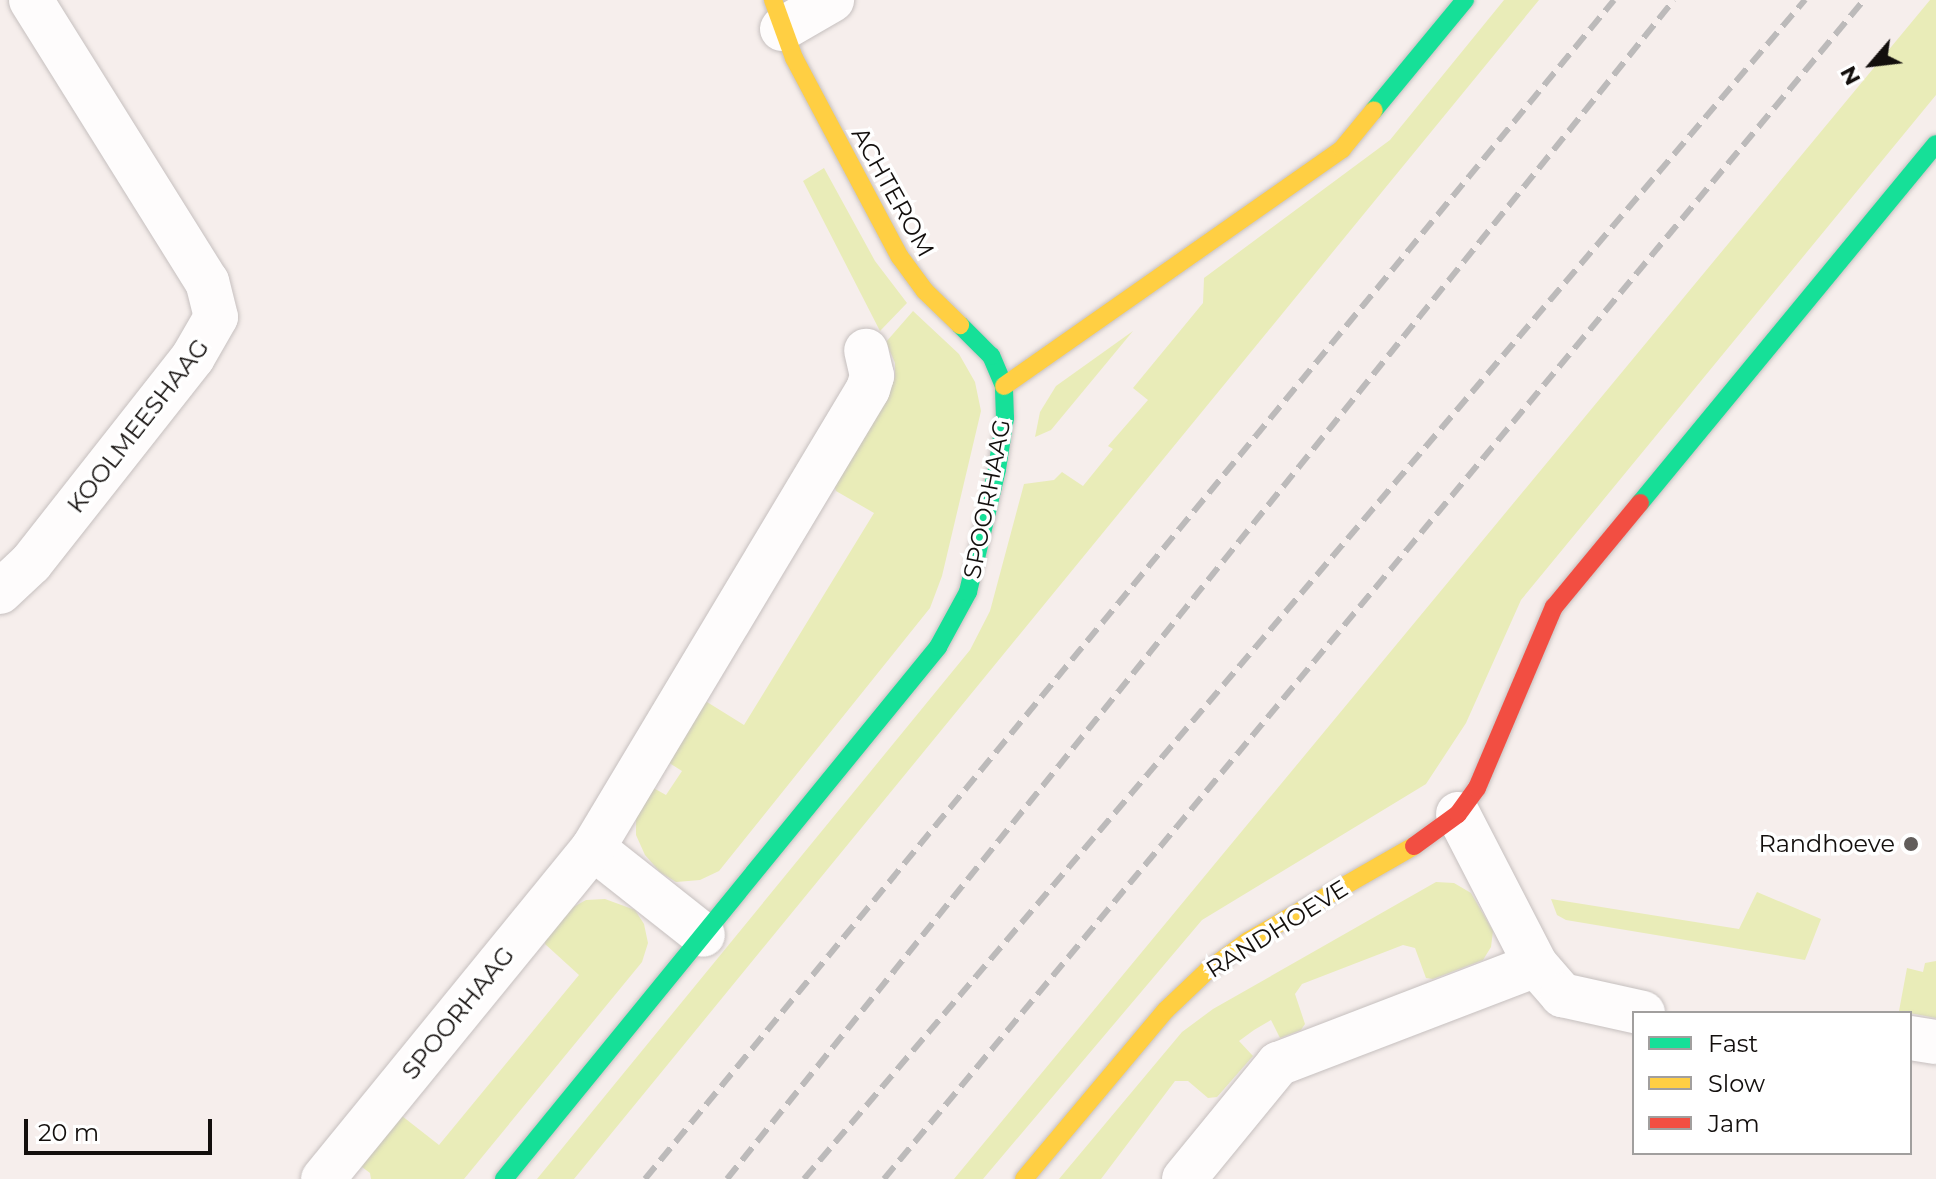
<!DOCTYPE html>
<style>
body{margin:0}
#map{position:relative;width:1936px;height:1179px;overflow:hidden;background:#f6eeec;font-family:Montserrat,sans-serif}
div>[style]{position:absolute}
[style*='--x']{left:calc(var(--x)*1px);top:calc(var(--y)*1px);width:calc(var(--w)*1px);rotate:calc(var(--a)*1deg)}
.green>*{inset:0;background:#e9ecb8}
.roads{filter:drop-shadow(0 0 2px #c6c0bf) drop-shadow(0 0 2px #c6c0bf)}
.street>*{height:44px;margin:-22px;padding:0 22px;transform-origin:22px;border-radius:22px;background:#fefcfc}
.fast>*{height:18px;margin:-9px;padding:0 9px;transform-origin:9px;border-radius:9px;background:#16e098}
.slow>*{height:18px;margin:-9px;padding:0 9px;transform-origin:9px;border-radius:9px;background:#ffcf43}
.jam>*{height:18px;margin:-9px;padding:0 9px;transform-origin:9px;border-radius:9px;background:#f24e42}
.rail>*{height:6px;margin-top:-3px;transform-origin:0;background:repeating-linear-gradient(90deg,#bcbaba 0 16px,transparent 0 24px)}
.dots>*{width:22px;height:22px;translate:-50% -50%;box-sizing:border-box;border:4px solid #fff;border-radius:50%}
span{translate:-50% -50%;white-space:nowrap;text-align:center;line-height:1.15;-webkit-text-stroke:7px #fff;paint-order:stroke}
.street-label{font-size:24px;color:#130f0d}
.poi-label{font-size:24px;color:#130f0d}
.right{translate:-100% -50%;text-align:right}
.legend{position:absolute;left:1632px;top:1011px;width:280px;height:144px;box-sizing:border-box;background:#fff;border:2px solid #a19f9e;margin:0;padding:10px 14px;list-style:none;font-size:24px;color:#130f0d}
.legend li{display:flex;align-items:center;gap:16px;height:40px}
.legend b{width:40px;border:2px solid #a19f9e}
.north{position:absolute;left:1832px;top:24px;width:80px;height:80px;-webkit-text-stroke:6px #fff;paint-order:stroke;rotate:242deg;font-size:22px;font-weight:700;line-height:32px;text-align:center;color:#130f0d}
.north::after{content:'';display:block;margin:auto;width:28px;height:36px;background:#130f0d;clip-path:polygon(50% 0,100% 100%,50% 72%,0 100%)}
.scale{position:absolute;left:24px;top:1119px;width:188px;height:36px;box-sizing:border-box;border:4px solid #130f0d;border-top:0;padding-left:10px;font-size:24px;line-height:28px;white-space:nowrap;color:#130f0d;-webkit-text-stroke:6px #fff;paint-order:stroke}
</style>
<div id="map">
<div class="green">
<i style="clip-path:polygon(1504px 0,1539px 0,574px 1179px,537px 1179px,970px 650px,990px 611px,1024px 484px,1054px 480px,1062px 472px,1083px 486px,1113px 449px,1108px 446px,1148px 400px,1133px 388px,1203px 303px,1204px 278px,1390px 140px)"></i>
<i style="clip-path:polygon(1930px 0,1936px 0,1936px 95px,1521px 600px,1466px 723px,1426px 784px,1202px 920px,983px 1179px,954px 1179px)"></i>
<i style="clip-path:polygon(824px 168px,875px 261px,907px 303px,880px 331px,803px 181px)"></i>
<i style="clip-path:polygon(913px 311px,959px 354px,975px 382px,981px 411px,942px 576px,930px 608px,719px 871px,700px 880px,676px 882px,660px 872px,645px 855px,636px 835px,636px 814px,648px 785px,666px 795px,682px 771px,663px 759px,694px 705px,707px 702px,744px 725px,874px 513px,836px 491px,833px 481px,895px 377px,895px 363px,886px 342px)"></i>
<i style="clip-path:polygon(1133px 331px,1051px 430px,1035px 437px,1040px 412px,1056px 386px)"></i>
<i style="clip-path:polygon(1436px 882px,1454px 883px,1471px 893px,1493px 931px,1491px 947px,1483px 960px,1433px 979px,1426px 978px,1415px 948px,1403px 945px,1302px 984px,1295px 994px,1305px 1024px,1301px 1030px,1280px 1038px,1271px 1020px,1254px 1030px,1239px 1041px,1253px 1056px,1217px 1097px,1208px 1098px,1188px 1081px,1175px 1081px,1101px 1179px,1059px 1179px,1182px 1032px,1213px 1009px)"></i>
<i style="clip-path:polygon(1757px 892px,1821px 919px,1805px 960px,1566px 920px,1557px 915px,1551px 899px,1739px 929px)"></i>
<i style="clip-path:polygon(605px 899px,635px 910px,644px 924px,648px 943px,642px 962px,464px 1179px,371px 1179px,370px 1173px,358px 1164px,402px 1116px,439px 1145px,579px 975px,545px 944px,545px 937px,568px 910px,586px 900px)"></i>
<i style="clip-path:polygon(1936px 961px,1936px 1018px,1899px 1011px,1907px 968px,1923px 972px,1925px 963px)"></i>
</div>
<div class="roads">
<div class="street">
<i style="--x:782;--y:29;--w:58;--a:-30.1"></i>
<i style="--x:0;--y:592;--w:42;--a:-43.1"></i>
<i style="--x:31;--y:563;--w:262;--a:-51.8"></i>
<i style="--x:193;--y:357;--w:46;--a:-60.1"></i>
<i style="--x:216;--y:317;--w:36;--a:-104"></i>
<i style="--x:207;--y:282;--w:332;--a:-122"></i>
<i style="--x:1458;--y:814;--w:170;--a:62.7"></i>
<i style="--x:1536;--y:965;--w:40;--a:49"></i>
<i style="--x:1562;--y:995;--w:83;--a:12.5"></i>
<i style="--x:593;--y:848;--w:140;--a:38.3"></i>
<i style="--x:1910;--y:1038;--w:26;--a:9"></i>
<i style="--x:323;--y:1179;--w:427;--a:-50.8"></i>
<i style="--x:593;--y:848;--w:535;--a:-59.07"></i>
<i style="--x:868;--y:389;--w:14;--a:-73"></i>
<i style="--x:872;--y:376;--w:26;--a:-103"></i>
<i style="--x:1184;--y:1179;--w:149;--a:-50.7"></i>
<i style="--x:1278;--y:1064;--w:276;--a:-21"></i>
</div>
<div class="fast">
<i style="--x:1374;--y:110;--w:143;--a:-50.4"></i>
<i style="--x:1640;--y:503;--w:465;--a:-50.5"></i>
<i style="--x:504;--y:1179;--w:687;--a:-50.79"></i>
<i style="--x:938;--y:647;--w:63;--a:-61.4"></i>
<i style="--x:968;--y:592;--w:126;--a:-76.7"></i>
<i style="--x:997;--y:469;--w:52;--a:-81.1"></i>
<i style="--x:1005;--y:418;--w:32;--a:-92"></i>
<i style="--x:1004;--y:386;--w:33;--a:-113"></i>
<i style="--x:991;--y:356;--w:44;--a:-135"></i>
</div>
<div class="slow">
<i style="--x:773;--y:0;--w:62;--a:70.1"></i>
<i style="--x:794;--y:58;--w:225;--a:62"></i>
<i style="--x:900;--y:257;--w:42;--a:53.7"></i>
<i style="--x:925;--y:291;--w:49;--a:44.2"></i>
<i style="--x:1004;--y:386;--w:413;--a:-35"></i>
<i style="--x:1342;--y:149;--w:50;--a:-50.6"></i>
<i style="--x:1024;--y:1179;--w:221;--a:-50"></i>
<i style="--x:1166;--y:1010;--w:57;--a:-43.6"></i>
<i style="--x:1207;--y:971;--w:51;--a:-36.2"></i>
<i style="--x:1248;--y:941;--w:191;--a:-29.8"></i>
</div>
<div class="jam">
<i style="--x:1414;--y:846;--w:54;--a:-36"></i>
<i style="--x:1458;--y:814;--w:32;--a:-54"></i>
<i style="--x:1477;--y:788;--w:197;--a:-67"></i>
<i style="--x:1554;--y:607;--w:135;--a:-50.4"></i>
</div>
</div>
<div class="rail">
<i style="--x:645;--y:1179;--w:1526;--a:-50.58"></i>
<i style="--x:727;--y:1179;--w:1512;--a:-51.23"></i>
<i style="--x:804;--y:1179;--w:1547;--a:-49.67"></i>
<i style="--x:884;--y:1179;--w:1533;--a:-50.27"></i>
</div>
<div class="dots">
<i style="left:1911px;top:844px;background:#625d5b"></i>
</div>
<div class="street-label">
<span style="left:893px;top:192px;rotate:61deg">ACHTEROM</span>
<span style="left:138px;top:426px;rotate:-52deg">KOOLMEESHAAG</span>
<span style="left:987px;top:499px;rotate:-79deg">SPOORHAAG</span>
<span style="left:1277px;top:929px;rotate:-32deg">RANDHOEVE</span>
<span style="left:458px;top:1013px;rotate:-51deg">SPOORHAAG</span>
</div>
<div class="poi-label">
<span class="right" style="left:1895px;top:844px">Randhoeve</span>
</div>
<ul class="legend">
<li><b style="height:10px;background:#16e098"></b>Fast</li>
<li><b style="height:10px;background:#ffcf43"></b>Slow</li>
<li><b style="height:10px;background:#f24e42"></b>Jam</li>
</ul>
<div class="north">N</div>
<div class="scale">20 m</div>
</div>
